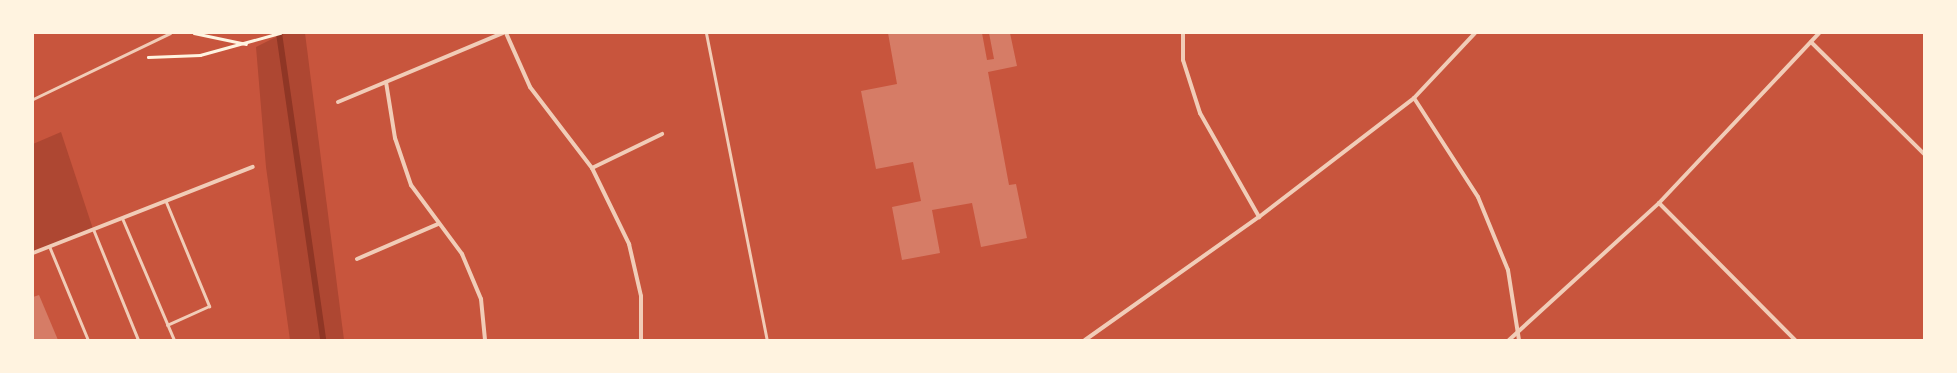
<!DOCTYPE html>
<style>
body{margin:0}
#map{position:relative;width:1957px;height:373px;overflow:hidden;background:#c8553d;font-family:"Sofia Sans Condensed",sans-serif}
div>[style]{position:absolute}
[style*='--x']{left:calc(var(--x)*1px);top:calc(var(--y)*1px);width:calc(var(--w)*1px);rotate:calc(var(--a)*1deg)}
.green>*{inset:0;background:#ae4732}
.stream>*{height:6px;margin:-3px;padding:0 3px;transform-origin:3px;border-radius:3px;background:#8f3625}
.building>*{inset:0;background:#d67c66}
.path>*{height:2.5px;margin:-1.25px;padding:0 1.25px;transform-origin:1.25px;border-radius:1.25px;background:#fff3e0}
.service>*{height:3px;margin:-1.5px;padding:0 1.5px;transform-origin:1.5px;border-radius:1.5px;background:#f1ccb7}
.minor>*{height:4px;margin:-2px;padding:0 2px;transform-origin:2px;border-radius:2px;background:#f1ccb7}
span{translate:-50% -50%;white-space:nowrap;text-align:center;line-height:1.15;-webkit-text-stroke:3px #fff3e0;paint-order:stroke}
.frame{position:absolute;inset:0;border:34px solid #fff3e0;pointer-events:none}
</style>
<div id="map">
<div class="green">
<i style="clip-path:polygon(284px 33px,305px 33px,344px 340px,290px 340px,266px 167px,256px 47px)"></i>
<i style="clip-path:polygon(61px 132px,93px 229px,33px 253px,33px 144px)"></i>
</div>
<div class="stream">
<i style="--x:279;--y:33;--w:310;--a:81.8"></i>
</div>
<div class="building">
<i style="clip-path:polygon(888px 33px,982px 33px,987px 60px,994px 59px,989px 33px,1010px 33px,1017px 66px,988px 72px,1009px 185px,1016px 184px,1027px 238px,981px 247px,972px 203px,932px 210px,940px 253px,902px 260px,892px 207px,921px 201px,913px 162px,876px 169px,861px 91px,897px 84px)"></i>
<i style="clip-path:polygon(39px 295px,58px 340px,33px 340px,33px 297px)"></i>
</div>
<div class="path">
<i style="--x:194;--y:33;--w:53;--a:11.9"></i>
<i style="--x:148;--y:57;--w:52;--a:-2.2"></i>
<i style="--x:200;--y:55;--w:83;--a:-15.4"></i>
</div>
<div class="service">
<i style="--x:706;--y:33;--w:313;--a:78.8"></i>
<i style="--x:33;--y:99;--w:152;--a:-25.7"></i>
<i style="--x:166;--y:202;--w:113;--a:67.5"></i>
<i style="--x:209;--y:306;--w:46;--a:155.7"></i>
<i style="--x:122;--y:218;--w:133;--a:66.9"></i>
<i style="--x:93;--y:229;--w:120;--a:67.9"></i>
<i style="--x:49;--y:246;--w:102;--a:67.5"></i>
</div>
<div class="minor">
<i style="--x:506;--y:33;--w:59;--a:66"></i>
<i style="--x:530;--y:87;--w:102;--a:52.6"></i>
<i style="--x:592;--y:168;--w:85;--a:64"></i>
<i style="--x:629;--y:244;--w:53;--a:77"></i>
<i style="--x:641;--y:296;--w:44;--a:90"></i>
<i style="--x:1183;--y:33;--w:27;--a:90"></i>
<i style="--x:1183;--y:60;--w:56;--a:72.2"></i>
<i style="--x:1200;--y:113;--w:120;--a:60.4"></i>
<i style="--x:1811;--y:42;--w:159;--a:44.7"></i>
<i style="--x:386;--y:82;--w:57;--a:80.9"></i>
<i style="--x:395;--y:138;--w:50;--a:71.2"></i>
<i style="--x:411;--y:185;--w:86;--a:53.5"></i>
<i style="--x:462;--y:254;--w:49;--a:67.1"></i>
<i style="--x:481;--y:299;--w:41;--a:84.4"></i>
<i style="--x:1414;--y:98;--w:118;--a:57.1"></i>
<i style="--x:1478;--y:197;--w:79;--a:67.7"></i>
<i style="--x:1508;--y:270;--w:71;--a:81.1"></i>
<i style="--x:338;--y:102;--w:179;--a:-22.7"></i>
<i style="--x:592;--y:168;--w:78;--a:-25.9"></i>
<i style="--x:1659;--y:203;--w:193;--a:45.2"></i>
<i style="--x:33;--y:253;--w:236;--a:-21.4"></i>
<i style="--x:357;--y:259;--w:88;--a:-23.4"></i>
<i style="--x:1085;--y:340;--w:213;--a:-35.3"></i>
<i style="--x:1259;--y:217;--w:195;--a:-37.5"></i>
<i style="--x:1414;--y:98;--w:89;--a:-46.8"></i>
<i style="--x:1509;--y:340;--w:203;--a:-42.4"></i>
<i style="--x:1659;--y:203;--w:233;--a:-46.7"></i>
</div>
<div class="frame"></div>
</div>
